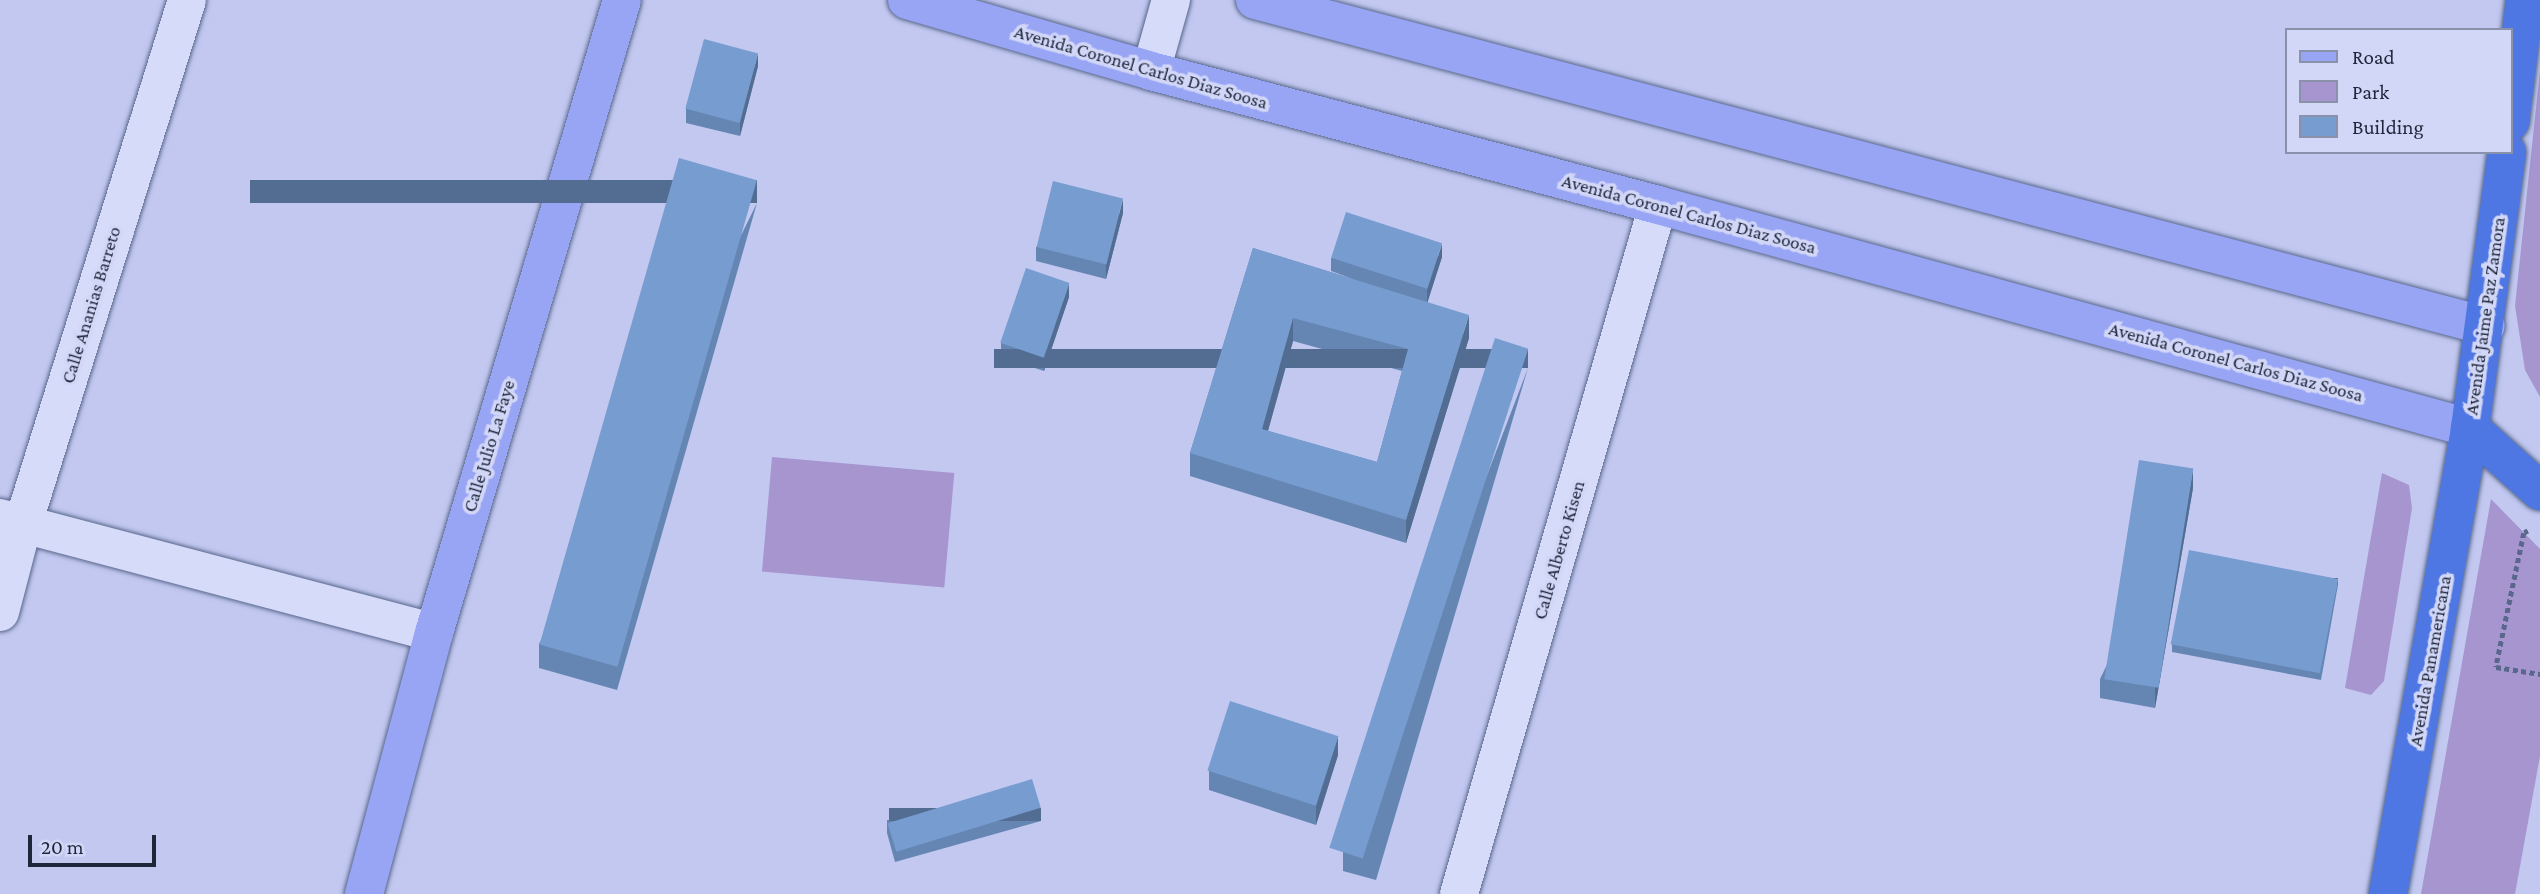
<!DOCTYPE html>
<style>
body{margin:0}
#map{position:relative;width:2540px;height:894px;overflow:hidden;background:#c2c8f0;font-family:"Crimson Pro",serif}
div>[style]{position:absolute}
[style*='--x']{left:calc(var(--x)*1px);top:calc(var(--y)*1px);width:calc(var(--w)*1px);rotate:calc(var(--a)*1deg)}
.green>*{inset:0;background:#a695cf;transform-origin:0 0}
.path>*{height:4.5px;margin-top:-2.25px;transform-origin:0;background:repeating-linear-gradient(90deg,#58678b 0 5px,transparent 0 8.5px)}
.roads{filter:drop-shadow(0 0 2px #58678b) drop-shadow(0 0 2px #58678b)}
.minor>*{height:38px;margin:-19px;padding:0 19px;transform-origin:19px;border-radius:19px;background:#d6dbfa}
.major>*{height:38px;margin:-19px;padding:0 19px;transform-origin:19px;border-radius:19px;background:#98a5f5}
.highway>*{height:38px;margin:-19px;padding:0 19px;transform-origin:19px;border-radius:19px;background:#4e77e4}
.wall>*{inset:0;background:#6586b3}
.shaded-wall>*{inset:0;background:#536d92;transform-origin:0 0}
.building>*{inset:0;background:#769cd0;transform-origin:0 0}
span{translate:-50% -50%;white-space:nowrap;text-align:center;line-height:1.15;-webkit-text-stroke:7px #d2d7f7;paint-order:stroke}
.street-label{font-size:19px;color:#1d273a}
.legend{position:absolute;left:2285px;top:28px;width:228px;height:126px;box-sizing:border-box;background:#d2d7f7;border:2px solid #8a91ab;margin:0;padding:9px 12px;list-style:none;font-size:21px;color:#1d273a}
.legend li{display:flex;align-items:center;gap:14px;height:35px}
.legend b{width:35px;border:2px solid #8a91ab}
.scale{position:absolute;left:28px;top:835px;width:128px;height:32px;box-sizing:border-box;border:4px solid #1d273a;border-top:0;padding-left:9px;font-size:21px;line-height:24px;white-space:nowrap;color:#1d273a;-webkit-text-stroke:5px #d2d7f7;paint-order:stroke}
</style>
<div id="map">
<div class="green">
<i style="clip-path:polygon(2540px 70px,2540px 397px,2525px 370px,2515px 306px)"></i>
<i style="left:772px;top:457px;width:183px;height:115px;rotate:5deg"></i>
<i style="clip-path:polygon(2382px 473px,2409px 485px,2412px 508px,2384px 681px,2371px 695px,2345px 688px)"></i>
<i style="clip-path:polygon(2491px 499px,2540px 549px,2540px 756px,2515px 894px,2421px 894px)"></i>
</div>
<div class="path">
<i style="--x:2528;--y:531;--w:4;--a:153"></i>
<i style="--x:2524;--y:533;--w:137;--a:101.8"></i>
<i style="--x:2496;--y:667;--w:45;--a:9"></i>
</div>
<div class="roads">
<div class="minor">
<i style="--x:1151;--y:71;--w:74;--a:-74.3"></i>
<i style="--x:0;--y:518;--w:449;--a:14.8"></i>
<i style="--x:0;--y:612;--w:91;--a:-75.4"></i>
<i style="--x:23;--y:524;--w:549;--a:-72.62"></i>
<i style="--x:1459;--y:894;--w:717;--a:-73.89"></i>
</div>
<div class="major">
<i style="--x:907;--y:0;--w:254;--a:16.2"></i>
<i style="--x:1151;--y:71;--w:524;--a:14.8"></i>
<i style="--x:1658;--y:205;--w:842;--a:15.36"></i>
<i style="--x:1255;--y:0;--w:1273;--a:14.83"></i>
<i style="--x:364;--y:894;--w:270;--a:-75"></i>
<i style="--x:434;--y:633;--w:660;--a:-73.46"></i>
</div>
<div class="highway">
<i style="--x:2510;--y:122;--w:123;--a:-83"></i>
<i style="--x:2470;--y:428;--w:94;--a:42"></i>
<i style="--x:2388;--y:894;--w:473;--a:-80"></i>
<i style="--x:2470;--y:428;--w:278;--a:-82.4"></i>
</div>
</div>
<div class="wall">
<i style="clip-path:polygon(758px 66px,740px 136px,686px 123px,686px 109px)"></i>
<i style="clip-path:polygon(757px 203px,617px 690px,539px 668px,539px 644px)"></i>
<i style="clip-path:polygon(1123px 213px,1106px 279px,1036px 261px,1036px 247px)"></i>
<i style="clip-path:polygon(evenodd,1253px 248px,1353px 279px,1331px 271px,1331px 258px,1442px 257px,1427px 302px,1469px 338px,1406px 543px,1190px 476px,1190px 453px,1253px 248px,1293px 341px,1402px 371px,1377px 462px,1268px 431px,1293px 341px)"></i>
<i style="clip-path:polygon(1069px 297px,1044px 371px,1001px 357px,1001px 343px)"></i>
<i style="clip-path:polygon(1528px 368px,1376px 880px,1343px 871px,1343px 852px)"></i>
<i style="clip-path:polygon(2193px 488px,2155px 708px,2100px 698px,2100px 679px)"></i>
<i style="clip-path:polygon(2338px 585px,2321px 680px,2172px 652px,2172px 644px)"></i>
<i style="clip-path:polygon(1338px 755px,1316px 825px,1209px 790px,1209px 771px)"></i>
<i style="clip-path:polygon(887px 820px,1041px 821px,895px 862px,887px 833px)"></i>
</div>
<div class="shaded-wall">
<i style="clip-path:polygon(758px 53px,758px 66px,740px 136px,740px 123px)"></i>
<i style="left:757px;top:180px;width:23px;height:507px;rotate:90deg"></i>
<i style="clip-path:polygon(1123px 199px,1123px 213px,1106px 279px,1106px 265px)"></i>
<i style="clip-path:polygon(1442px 244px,1442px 257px,1427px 304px,1427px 290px)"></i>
<i style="clip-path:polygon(1069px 283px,1069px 297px,1044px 371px,1044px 358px)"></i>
<i style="clip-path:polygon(1469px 315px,1469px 338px,1406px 543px,1406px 520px)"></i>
<i style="clip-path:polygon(1293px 318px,1293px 341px,1262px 452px,1262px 429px)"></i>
<i style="left:1528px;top:349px;width:19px;height:534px;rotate:90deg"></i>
<i style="clip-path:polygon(2193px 469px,2193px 488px,2155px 708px,2155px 689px)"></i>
<i style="left:2338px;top:578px;width:7px;height:97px;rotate:90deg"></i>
<i style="clip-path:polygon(1338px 736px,1338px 755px,1316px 825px,1316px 806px)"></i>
<i style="left:1041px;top:808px;width:13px;height:152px;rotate:90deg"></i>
</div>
<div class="building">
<i style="left:704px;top:39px;width:56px;height:72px;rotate:15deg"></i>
<i style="left:679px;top:158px;width:81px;height:506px;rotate:16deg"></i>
<i style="left:1053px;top:181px;width:72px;height:68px;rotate:14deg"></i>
<i style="left:1346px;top:212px;width:101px;height:48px;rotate:18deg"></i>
<i style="clip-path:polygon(evenodd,1253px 248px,1469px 315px,1406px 520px,1190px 453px,1253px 248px,1293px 318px,1408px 349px,1377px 462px,1262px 429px,1293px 318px)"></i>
<i style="left:1026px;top:268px;width:46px;height:79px;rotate:19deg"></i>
<i style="left:1495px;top:338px;width:35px;height:536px;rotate:18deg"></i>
<i style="left:2139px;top:460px;width:55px;height:222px;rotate:9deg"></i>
<i style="left:2189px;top:550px;width:152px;height:96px;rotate:11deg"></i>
<i style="left:1230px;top:701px;width:114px;height:73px;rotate:18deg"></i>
<i style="left:1032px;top:779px;width:30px;height:151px;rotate:73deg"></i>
</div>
<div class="street-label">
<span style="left:1141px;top:67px;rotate:16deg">Avenida Coronel Carlos Diaz Soosa</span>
<span style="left:1689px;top:214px;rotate:15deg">Avenida Coronel Carlos Diaz Soosa</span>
<span style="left:91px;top:305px;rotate:-73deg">Calle Ananias Barreto</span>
<span style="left:2485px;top:316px;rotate:-82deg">Avenida Jaime Paz Zamora</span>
<span style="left:2236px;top:362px;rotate:15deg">Avenida Coronel Carlos Diaz Soosa</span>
<span style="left:489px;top:446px;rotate:-73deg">Calle Julio La Faye</span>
<span style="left:1559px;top:550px;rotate:-74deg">Calle Alberto Kisen</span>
<span style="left:2430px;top:661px;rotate:-80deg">Avenida Panamericana</span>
</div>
<ul class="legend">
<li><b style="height:9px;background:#98a5f5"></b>Road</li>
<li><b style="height:19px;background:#a695cf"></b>Park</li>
<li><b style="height:19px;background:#769cd0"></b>Building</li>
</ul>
<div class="scale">20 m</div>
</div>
